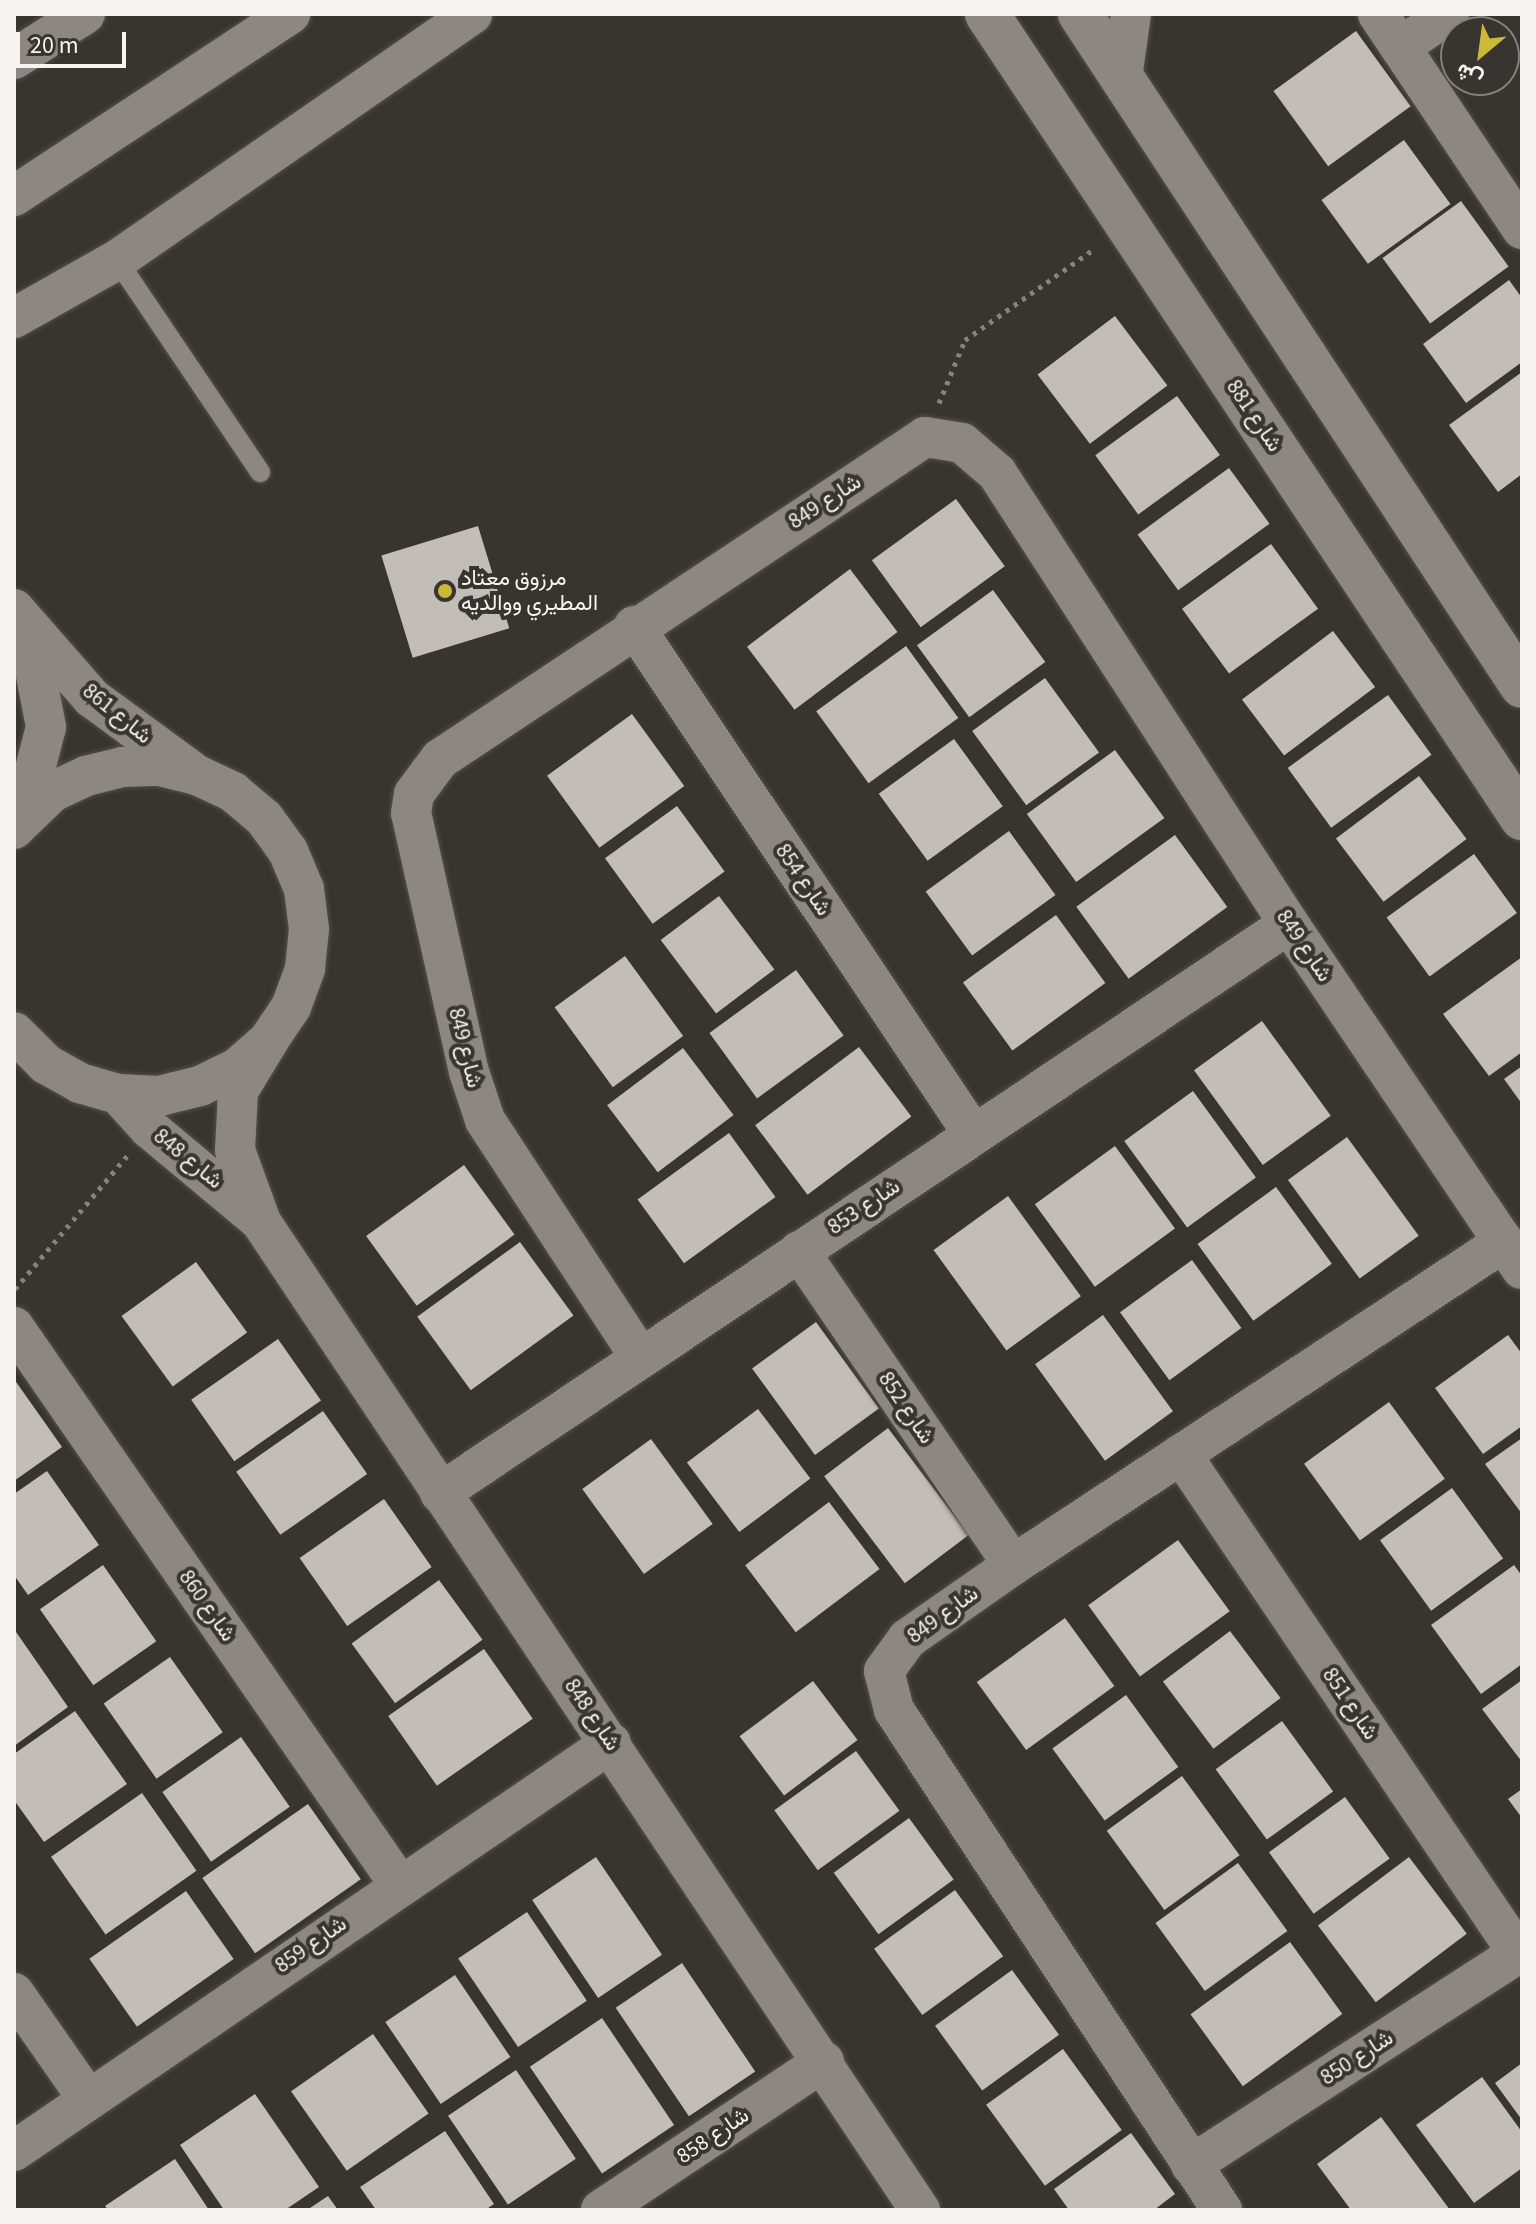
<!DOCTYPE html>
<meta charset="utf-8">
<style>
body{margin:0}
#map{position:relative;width:1536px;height:2224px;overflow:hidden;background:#38342f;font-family:"Source Sans 3",Vazirmatn,sans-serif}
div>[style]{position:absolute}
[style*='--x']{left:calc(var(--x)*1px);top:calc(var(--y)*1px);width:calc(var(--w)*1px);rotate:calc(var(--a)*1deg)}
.building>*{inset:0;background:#c2bdb7;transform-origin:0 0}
.path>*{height:5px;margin-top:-2.5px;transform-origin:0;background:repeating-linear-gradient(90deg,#86827e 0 4px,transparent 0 10px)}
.roads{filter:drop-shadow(0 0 2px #53504b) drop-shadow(0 0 2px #53504b)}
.lane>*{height:20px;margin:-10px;padding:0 10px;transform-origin:10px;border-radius:10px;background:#8c8781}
.street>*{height:40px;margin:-20px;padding:0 20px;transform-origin:20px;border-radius:20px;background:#8c8781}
.secondary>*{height:44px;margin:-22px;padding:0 22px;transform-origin:22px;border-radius:22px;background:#8c8781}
.dots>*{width:22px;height:22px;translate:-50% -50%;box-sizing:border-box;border:4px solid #38342f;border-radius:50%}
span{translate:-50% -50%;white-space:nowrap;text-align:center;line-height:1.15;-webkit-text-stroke:8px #38342f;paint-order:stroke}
.street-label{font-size:22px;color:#f7f4f1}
.poi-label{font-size:22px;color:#f7f4f1}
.left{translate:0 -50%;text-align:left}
.frame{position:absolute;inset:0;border:16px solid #f7f4f1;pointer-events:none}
.north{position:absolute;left:1440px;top:16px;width:80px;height:80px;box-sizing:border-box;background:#38342f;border:2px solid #84817d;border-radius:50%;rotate:209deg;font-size:22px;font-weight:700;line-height:32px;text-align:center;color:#f7f4f1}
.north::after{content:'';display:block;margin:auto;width:28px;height:36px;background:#ccb938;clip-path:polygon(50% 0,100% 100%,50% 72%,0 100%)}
.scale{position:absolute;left:16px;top:32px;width:110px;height:36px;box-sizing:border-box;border:4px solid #f7f4f1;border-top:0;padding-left:10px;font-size:24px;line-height:28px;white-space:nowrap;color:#f7f4f1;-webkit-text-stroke:6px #38342f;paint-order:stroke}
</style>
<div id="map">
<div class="building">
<i style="left:1356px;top:31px;width:93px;height:102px;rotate:54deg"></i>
<i style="left:1404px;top:140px;width:79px;height:102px;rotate:54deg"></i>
<i style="left:1461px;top:201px;width:81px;height:97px;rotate:54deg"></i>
<i style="clip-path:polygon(1509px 280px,1522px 298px,1522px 362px,1466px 403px,1423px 344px)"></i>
<i style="left:1115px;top:316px;width:87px;height:97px;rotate:53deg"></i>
<i style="clip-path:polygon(1522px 372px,1522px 474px,1498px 492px,1449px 425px)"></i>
<i style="left:1177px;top:396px;width:73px;height:101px;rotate:54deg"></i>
<i style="left:1229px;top:468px;width:69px;height:113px;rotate:54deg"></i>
<i style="left:956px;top:499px;width:83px;height:104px;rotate:54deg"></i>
<i style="left:478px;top:526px;width:107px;height:101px;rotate:73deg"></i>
<i style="left:1271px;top:544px;width:80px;height:110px;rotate:54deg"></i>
<i style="left:850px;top:569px;width:79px;height:129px;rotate:53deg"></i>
<i style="left:993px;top:590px;width:89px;height:94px;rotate:54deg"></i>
<i style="left:1333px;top:631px;width:70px;height:114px;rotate:53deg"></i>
<i style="left:906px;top:646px;width:89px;height:111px;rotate:54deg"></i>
<i style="left:1045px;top:678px;width:92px;height:90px;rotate:54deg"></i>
<i style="left:1388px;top:695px;width:74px;height:124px;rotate:54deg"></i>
<i style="left:632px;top:714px;width:89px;height:105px;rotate:54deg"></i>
<i style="left:954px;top:739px;width:83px;height:93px;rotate:54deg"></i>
<i style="left:1115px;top:750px;width:84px;height:109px;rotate:54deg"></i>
<i style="left:1419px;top:776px;width:79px;height:104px;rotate:53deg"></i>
<i style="left:677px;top:806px;width:81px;height:89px;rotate:54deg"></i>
<i style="left:1009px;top:831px;width:79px;height:103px;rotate:54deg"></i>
<i style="left:1175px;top:835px;width:89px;height:122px;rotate:54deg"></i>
<i style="left:1474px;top:854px;width:73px;height:108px;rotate:54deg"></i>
<i style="left:719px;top:896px;width:92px;height:73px;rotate:53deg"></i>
<i style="left:1056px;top:915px;width:84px;height:115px;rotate:54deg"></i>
<i style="left:625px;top:956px;width:99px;height:87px;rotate:54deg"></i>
<i style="clip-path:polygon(1522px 957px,1522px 1052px,1489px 1076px,1443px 1014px)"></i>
<i style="left:796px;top:970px;width:81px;height:107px;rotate:54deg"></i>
<i style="left:1262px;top:1021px;width:117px;height:84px;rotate:54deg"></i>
<i style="left:859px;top:1047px;width:87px;height:130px;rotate:53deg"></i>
<i style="left:683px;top:1048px;width:84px;height:95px;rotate:53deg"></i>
<i style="clip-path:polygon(1522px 1066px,1522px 1104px,1504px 1079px)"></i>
<i style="left:1193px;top:1091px;width:107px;height:85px;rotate:54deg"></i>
<i style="left:729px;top:1133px;width:79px;height:113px;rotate:54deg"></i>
<i style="left:1347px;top:1137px;width:122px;height:73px;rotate:54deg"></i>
<i style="left:1115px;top:1146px;width:102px;height:99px;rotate:54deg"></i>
<i style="left:464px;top:1165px;width:86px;height:121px;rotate:54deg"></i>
<i style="left:1276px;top:1187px;width:95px;height:97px;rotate:54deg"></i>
<i style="left:1008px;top:1196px;width:124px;height:92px;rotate:54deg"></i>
<i style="left:520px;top:1242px;width:91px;height:127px;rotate:54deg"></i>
<i style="left:1192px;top:1260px;width:84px;height:89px;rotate:54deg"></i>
<i style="left:196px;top:1262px;width:87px;height:92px;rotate:54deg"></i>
<i style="left:1103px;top:1315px;width:119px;height:84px;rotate:54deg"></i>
<i style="left:816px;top:1322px;width:107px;height:79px;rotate:54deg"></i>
<i style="clip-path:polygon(1508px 1335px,1522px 1354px,1522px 1426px,1483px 1454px,1435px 1388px)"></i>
<i style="left:278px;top:1339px;width:75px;height:106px;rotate:55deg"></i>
<i style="clip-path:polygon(14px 1379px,62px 1447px,14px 1481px)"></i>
<i style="left:1389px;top:1402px;width:95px;height:105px;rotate:54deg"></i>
<i style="left:758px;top:1409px;width:87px;height:89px;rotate:53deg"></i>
<i style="left:323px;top:1411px;width:77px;height:106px;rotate:55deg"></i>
<i style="left:888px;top:1428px;width:134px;height:80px;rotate:53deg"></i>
<i style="clip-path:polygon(1522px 1438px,1522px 1514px,1485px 1464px)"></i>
<i style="left:651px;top:1439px;width:105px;height:85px;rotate:54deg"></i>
<i style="clip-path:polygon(47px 1471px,99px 1545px,28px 1595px,14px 1575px,14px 1494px)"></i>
<i style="left:1452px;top:1488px;width:87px;height:89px;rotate:54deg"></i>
<i style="left:384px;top:1499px;width:83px;height:103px;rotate:55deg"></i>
<i style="left:829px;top:1502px;width:84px;height:105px;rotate:53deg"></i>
<i style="left:1178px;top:1540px;width:88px;height:111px;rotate:54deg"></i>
<i style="left:103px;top:1565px;width:93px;height:77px;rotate:55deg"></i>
<i style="clip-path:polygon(1514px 1565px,1522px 1576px,1522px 1664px,1481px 1694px,1431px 1625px)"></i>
<i style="left:439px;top:1580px;width:74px;height:108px;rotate:54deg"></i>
<i style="left:1065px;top:1618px;width:84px;height:109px;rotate:54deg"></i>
<i style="clip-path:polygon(14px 1629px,68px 1707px,14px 1746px)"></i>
<i style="left:1230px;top:1631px;width:84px;height:84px;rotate:53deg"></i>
<i style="left:484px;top:1649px;width:85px;height:117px;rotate:55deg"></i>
<i style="left:170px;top:1657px;width:92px;height:81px;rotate:55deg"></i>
<i style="clip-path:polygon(1522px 1680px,1522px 1762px,1482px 1709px)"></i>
<i style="left:813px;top:1681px;width:74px;height:92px;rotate:53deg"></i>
<i style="left:1126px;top:1695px;width:89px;height:91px;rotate:54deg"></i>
<i style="clip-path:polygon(75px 1711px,127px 1784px,44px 1842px,14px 1800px,14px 1754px)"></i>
<i style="left:1282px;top:1721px;width:87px;height:82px;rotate:54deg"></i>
<i style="left:241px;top:1737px;width:85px;height:96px;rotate:55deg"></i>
<i style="left:856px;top:1751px;width:74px;height:101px;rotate:54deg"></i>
<i style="left:1182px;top:1776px;width:98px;height:93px;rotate:54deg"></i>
<i style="clip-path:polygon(1522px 1789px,1522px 1818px,1508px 1799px)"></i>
<i style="left:142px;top:1793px;width:95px;height:111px;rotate:55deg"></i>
<i style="left:1345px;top:1797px;width:76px;height:94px;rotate:54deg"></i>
<i style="left:308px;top:1804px;width:92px;height:129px;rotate:55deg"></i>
<i style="left:909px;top:1818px;width:76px;height:93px;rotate:54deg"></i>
<i style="left:596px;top:1857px;width:118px;height:77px;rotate:56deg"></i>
<i style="left:1409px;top:1857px;width:96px;height:114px;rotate:53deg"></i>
<i style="left:1238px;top:1863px;width:84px;height:102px;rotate:54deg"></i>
<i style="left:955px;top:1890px;width:82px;height:100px;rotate:54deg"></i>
<i style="left:186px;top:1891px;width:83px;height:118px;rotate:55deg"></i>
<i style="left:527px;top:1912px;width:107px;height:83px;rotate:56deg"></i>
<i style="left:1290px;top:1942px;width:89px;height:123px;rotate:54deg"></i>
<i style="left:682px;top:1963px;width:131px;height:80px;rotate:56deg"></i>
<i style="left:1012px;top:1970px;width:80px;height:95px;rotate:54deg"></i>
<i style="left:455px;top:1975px;width:99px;height:84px;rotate:56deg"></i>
<i style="left:602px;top:2018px;width:129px;height:87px;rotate:56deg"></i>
<i style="left:373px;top:2034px;width:97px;height:100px;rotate:55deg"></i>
<i style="left:1063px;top:2049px;width:100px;height:95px;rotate:54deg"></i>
<i style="clip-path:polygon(1522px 2063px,1522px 2120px,1495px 2083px)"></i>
<i style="left:516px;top:2070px;width:107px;height:82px;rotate:56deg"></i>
<i style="clip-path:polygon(1482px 2077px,1522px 2132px,1522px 2168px,1474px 2203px,1416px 2125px)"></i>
<i style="clip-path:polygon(255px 2094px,319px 2187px,285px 2210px,224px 2210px,180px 2145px)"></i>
<i style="clip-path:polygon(1381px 2117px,1450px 2210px,1351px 2210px,1317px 2164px)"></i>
<i style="clip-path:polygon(445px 2131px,494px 2204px,485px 2210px,376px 2210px,360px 2187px)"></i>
<i style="clip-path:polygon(1131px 2133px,1175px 2194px,1154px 2210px,1069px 2210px,1054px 2189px)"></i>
<i style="clip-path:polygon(175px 2159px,209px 2210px,108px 2210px,105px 2206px)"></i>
<i style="clip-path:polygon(328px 2196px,338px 2210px,307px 2210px)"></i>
</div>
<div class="path">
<i style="--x:939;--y:403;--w:68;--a:-67.6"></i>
<i style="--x:965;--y:340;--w:158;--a:-35.2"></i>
<i style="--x:15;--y:1289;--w:174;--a:-49.9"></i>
</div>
<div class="roads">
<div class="lane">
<i style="--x:117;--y:260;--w:256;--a:56"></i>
</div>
<div class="street">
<i style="--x:1378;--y:14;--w:259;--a:56.2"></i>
<i style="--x:1400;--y:47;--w:59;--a:-34"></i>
<i style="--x:14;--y:59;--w:84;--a:-32.4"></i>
<i style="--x:1122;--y:78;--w:65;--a:-82"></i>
<i style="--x:14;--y:196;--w:331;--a:-33.4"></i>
<i style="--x:14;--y:318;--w:118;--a:-29.4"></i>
<i style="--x:117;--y:260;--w:432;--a:-34.7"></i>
<i style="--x:14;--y:609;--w:118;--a:48.8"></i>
<i style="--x:92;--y:698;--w:122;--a:36.3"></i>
<i style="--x:634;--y:626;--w:611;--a:56.28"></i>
<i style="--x:14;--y:628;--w:42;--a:61.6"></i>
<i style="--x:34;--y:665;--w:63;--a:79"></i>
<i style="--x:46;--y:727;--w:92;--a:104.5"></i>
<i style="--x:14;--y:829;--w:53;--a:-44.2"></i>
<i style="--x:52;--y:792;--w:38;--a:-25"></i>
<i style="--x:86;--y:776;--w:37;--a:-14"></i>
<i style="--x:122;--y:767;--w:38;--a:-2"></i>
<i style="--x:160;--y:766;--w:38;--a:14"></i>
<i style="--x:197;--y:775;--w:40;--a:25"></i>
<i style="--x:233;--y:792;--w:40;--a:40"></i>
<i style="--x:264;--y:818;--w:41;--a:54"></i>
<i style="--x:288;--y:851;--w:41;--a:67.2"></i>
<i style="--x:304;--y:889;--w:40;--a:82.9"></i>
<i style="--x:309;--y:929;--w:40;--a:95.7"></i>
<i style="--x:305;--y:969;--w:40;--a:110.2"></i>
<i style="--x:291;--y:1007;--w:40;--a:124"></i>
<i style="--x:269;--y:1040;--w:43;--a:138.8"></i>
<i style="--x:237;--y:1068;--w:41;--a:154.1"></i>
<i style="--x:200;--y:1086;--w:42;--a:166.3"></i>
<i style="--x:159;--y:1096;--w:41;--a:-177.2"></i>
<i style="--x:118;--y:1094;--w:40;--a:-164"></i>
<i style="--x:80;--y:1083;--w:39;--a:-151"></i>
<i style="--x:46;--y:1064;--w:45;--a:-135"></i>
<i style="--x:269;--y:1040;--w:60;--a:121.3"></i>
<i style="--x:238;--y:1091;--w:59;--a:92.9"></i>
<i style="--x:235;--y:1150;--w:77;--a:70.1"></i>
<i style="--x:261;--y:1222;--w:1188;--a:56.3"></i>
<i style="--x:118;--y:1094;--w:47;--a:47.6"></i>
<i style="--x:150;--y:1129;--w:141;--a:39.8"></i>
<i style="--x:799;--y:1251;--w:380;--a:55.7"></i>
<i style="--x:14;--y:1327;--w:677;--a:55.35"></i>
<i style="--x:640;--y:1357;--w:283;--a:-123.2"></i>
<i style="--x:485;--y:1120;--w:51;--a:-108.4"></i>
<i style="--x:469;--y:1072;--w:265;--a:-102.6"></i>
<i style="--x:411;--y:813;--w:19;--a:-81"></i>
<i style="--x:414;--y:794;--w:44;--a:-53.4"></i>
<i style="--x:440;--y:759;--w:582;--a:-33.58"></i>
<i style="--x:925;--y:437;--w:37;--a:9"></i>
<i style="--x:962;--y:443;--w:46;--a:40.6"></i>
<i style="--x:997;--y:473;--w:537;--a:57.08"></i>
<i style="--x:1289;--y:924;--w:416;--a:56"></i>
<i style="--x:1181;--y:1454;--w:602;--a:55.97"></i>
<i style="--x:440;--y:1493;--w:1022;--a:-33.83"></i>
<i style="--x:14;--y:1993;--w:129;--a:55.1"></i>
<i style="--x:14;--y:2151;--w:723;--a:-34.35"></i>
<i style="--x:1191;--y:2165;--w:394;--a:-32.9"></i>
<i style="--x:601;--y:2210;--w:268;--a:-33.7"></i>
<i style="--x:1222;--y:2210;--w:598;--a:-123.26"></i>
<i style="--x:894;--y:1710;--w:40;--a:-104.4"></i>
<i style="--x:884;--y:1671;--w:39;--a:-54"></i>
<i style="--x:907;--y:1639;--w:129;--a:-34.9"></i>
<i style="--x:1013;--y:1565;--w:588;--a:-33.34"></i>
</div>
<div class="secondary">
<i style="--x:987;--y:14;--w:966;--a:56.36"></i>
<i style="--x:1080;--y:14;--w:804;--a:56.67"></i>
</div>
</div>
<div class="dots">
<i style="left:445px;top:591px;background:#ccb938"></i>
</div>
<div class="street-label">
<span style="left:1254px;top:416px;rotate:56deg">شارع 881</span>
<span style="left:825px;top:502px;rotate:-33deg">شارع 849</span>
<span style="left:117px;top:714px;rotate:39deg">شارع 861</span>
<span style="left:803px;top:880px;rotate:56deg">شارع 854</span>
<span style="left:1304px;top:946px;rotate:56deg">شارع 849</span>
<span style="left:465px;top:1048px;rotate:76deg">شارع 849</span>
<span style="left:188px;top:1159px;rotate:39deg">شارع 848</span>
<span style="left:864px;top:1207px;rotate:-34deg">شارع 853</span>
<span style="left:906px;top:1408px;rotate:56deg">شارع 852</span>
<span style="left:207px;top:1606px;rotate:55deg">شارع 860</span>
<span style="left:943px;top:1615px;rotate:-36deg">شارع 849</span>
<span style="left:1350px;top:1704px;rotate:56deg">شارع 851</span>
<span style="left:592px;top:1715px;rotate:56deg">شارع 848</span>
<span style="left:311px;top:1945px;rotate:-35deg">شارع 859</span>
<span style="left:1357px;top:2058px;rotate:-33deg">شارع 850</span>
<span style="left:713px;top:2136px;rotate:-34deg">شارع 858</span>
</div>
<div class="poi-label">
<span class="left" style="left:461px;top:591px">مرزوق معتاد<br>المطيري ووالديه</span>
</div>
<div class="frame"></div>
<div class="north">ش</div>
<div class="scale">20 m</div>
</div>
